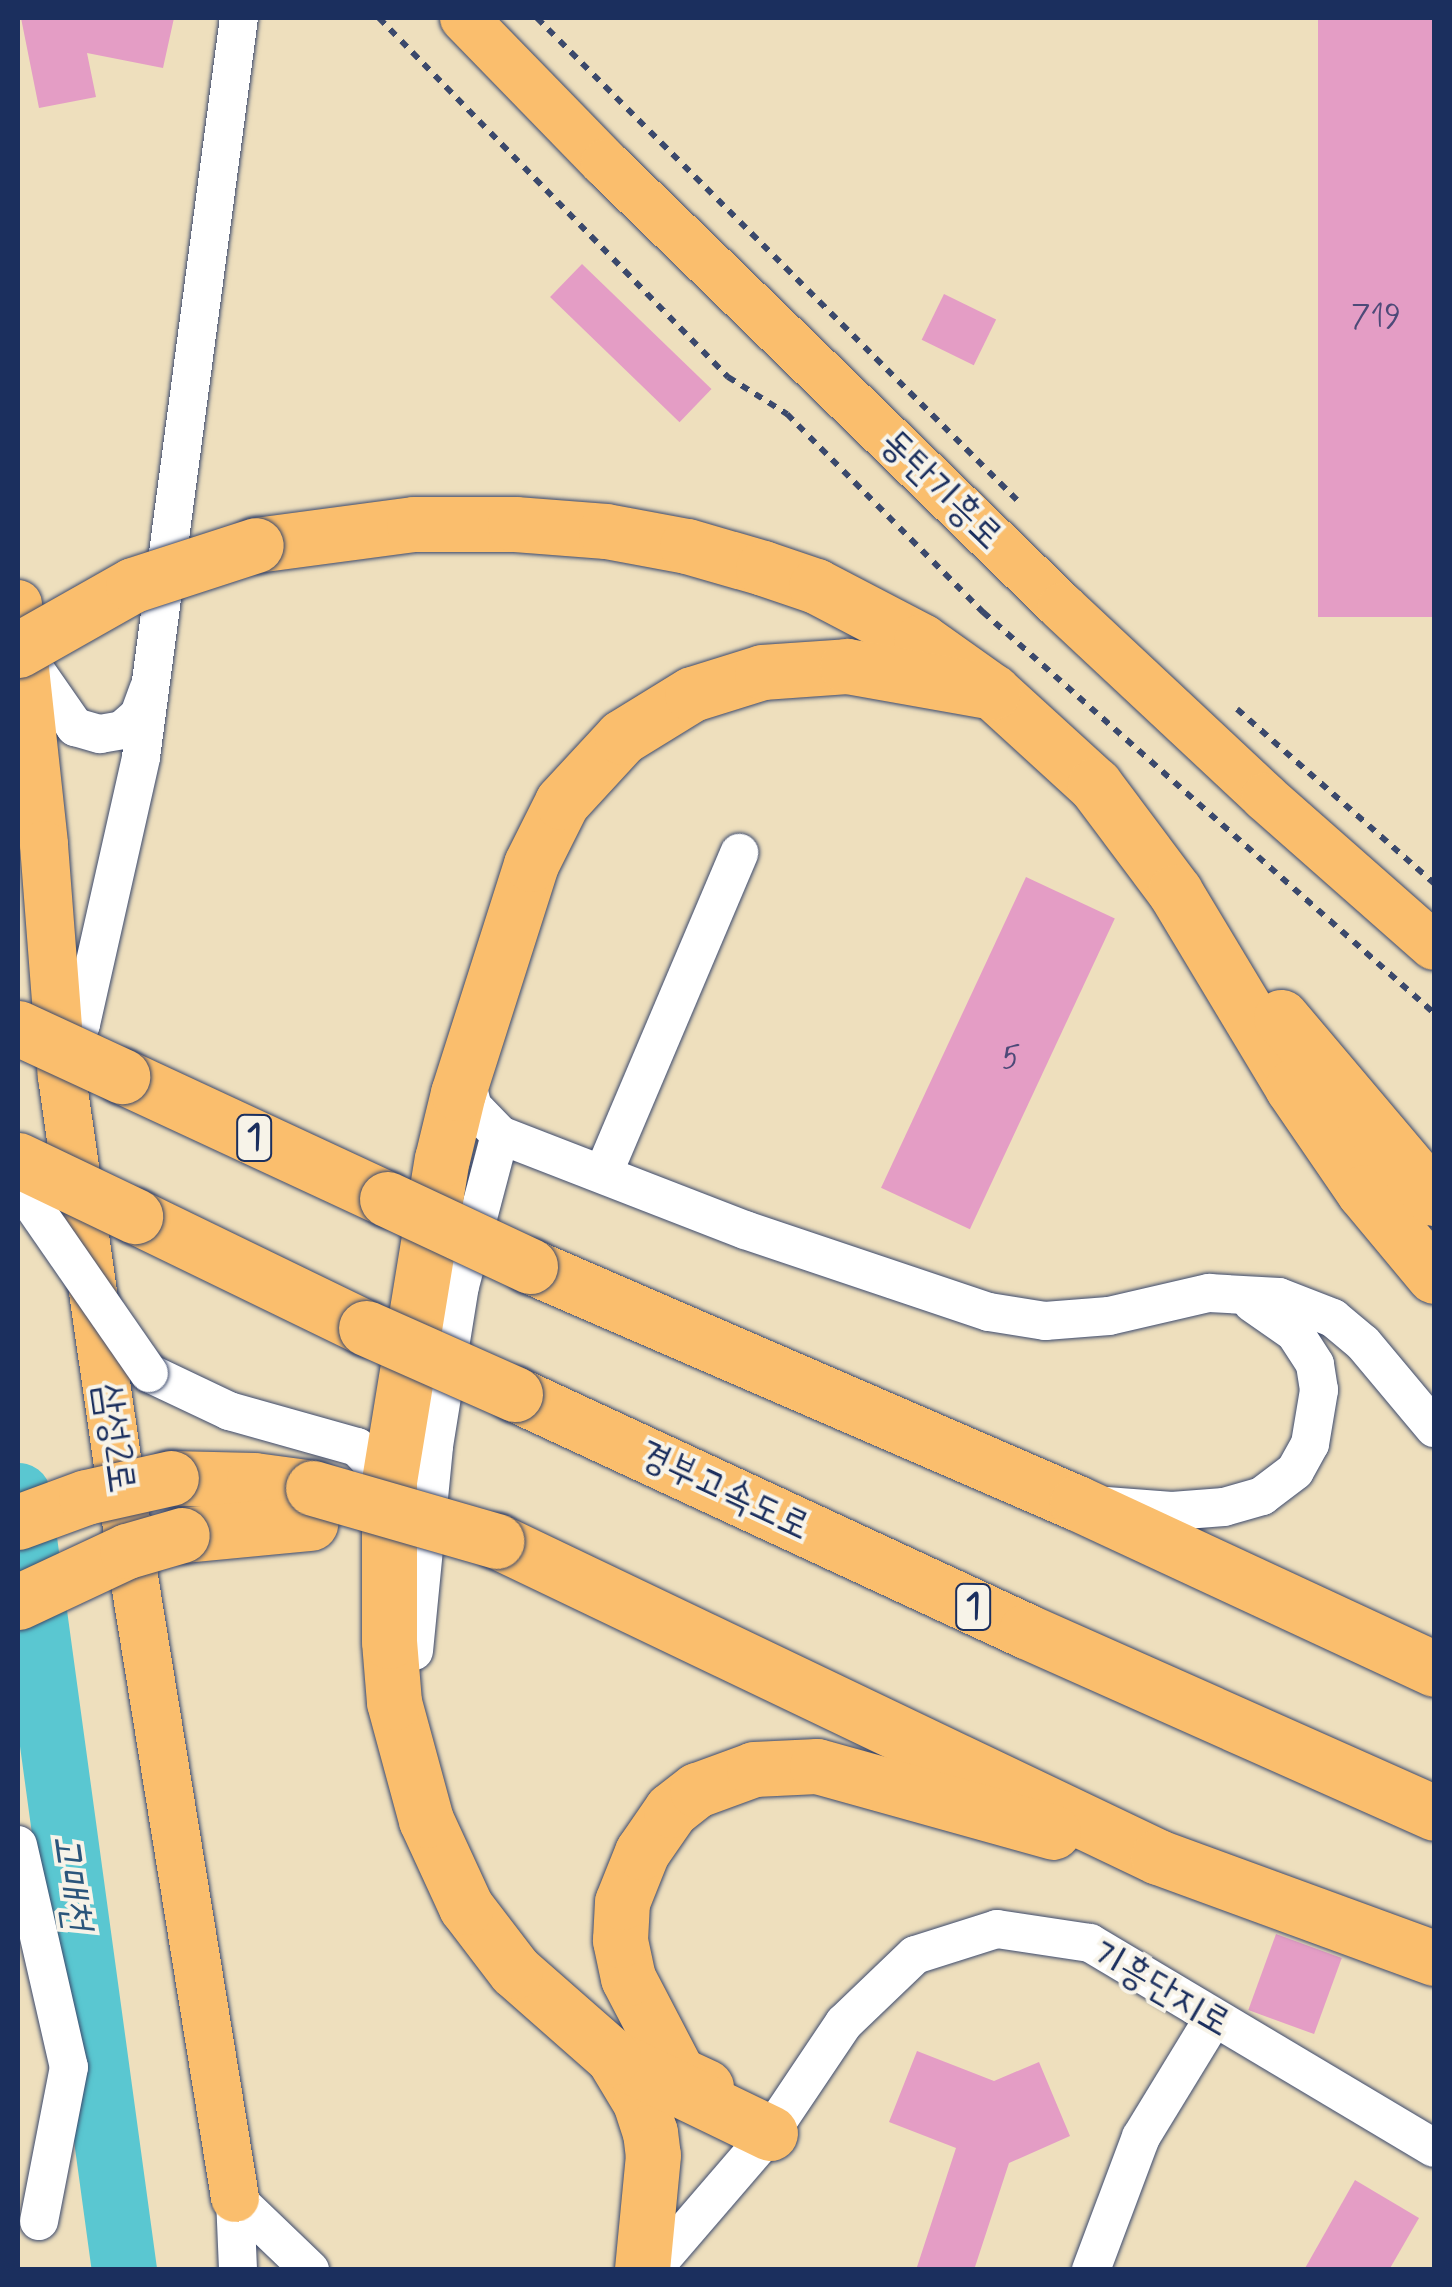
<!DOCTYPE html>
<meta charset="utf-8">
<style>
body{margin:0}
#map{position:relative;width:1452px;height:2287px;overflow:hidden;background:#eedfbd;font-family:Mynerve,"Poor Story",sans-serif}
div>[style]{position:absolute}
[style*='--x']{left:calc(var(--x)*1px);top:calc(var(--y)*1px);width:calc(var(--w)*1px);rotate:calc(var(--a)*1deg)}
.river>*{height:65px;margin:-32.5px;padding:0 32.5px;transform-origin:32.5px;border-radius:32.5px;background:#5ac7d1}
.building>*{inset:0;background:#e49dc5;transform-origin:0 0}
.path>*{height:6px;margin-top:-3px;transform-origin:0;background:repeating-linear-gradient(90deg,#3b496c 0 8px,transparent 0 16px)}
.roads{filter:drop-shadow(0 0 2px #3b496c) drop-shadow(0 0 2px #3b496c)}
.minor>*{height:38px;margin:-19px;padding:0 19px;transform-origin:19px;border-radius:19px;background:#fff}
.major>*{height:48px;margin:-24px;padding:0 24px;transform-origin:24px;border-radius:24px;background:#fabe6d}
.highway>*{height:55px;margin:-27.5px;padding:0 27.5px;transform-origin:27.5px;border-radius:27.5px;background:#fabe6d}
.bridges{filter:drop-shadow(0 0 2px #3b496c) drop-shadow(0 0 2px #3b496c)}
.minor-bridge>*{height:38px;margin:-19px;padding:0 19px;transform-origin:19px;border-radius:19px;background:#fff}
.highway-bridge>*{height:55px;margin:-27.5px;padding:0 27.5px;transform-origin:27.5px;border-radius:27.5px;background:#fabe6d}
span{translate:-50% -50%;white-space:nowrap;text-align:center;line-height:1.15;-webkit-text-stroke:8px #f7f3e8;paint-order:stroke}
.number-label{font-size:32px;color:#4d4a78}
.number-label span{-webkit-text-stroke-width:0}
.shield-label span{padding:2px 8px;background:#f7f3e8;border:2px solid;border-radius:8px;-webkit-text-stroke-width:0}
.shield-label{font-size:35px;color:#1b2f5e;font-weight:700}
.street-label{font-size:38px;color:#1b2f5e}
.water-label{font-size:40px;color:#2b557b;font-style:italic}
.frame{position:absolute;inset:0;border:20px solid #1b2f5e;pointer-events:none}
</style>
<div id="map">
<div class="river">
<i style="--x:18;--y:1495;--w:782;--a:82.21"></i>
</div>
<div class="building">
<i style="clip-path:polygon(21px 18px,174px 18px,163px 68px,87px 53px,96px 97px,39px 108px)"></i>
<i style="left:1318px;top:18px;width:116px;height:599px"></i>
<i style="left:582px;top:264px;width:180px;height:46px;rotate:44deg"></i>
<i style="left:944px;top:294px;width:58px;height:51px;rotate:26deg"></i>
<i style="left:1026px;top:877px;width:98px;height:343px;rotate:25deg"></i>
<i style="left:1276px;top:1934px;width:70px;height:81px;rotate:20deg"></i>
<i style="clip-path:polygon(917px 2051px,994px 2081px,1039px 2062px,1070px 2136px,1009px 2163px,974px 2270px,916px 2270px,956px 2148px,889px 2122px)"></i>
<i style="clip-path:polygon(1355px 2180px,1419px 2218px,1389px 2270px,1304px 2270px)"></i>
</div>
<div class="path">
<i style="--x:379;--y:18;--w:501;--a:45.81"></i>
<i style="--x:728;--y:377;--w:70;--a:32.1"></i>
<i style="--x:787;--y:414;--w:279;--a:45.3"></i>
<i style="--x:983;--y:612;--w:603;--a:41.64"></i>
<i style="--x:537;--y:18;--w:686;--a:45.12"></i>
<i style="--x:1237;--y:709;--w:263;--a:41.5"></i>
</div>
<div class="roads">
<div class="minor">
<i style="--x:25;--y:655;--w:88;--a:55.2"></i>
<i style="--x:75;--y:727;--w:26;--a:16"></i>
<i style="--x:100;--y:734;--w:22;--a:-10"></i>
<i style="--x:122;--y:730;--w:23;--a:-41"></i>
<i style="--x:139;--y:715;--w:27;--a:-70"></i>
<i style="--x:64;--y:1069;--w:48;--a:-69.3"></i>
<i style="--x:81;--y:1024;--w:274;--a:-77.3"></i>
<i style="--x:141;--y:757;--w:745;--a:-82.45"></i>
<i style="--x:464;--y:1072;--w:36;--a:76"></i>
<i style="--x:473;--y:1107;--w:39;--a:46"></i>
<i style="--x:500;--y:1135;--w:263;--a:21.2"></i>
<i style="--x:745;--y:1230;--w:257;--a:18.6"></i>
<i style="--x:989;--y:1312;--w:57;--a:9.1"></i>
<i style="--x:1045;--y:1321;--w:64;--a:-4.5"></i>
<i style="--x:1109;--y:1316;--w:103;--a:-13"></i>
<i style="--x:1209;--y:1293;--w:70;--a:3.3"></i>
<i style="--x:1279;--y:1297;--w:58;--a:21.3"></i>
<i style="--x:1333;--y:1318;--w:39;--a:40"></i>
<i style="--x:1363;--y:1343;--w:111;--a:50.1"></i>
<i style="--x:603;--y:1174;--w:349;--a:-67"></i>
<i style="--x:149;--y:1373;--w:89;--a:25.4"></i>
<i style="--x:229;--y:1411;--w:133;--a:15.7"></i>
<i style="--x:357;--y:1447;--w:47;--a:46.7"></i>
<i style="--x:1106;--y:1506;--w:66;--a:4.3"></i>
<i style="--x:1172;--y:1511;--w:52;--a:-4.4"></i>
<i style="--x:1224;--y:1507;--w:40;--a:-16"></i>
<i style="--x:1262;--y:1496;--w:41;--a:-37.1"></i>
<i style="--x:1295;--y:1471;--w:31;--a:-61"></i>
<i style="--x:1310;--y:1444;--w:55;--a:-80.5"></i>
<i style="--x:1319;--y:1390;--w:26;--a:-99"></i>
<i style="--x:1315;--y:1364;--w:37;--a:-123"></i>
<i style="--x:1295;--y:1333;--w:52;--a:-145.1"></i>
<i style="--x:414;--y:1651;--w:206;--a:-84.4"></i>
<i style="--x:434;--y:1446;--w:162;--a:-80.8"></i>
<i style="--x:460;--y:1286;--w:156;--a:-75.2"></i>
<i style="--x:18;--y:1845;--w:228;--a:77.1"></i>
<i style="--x:69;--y:2067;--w:157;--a:101"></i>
<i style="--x:235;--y:2198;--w:104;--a:43.8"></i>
<i style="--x:235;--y:2198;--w:72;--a:87.6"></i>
<i style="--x:652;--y:2270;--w:181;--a:-49.3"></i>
<i style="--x:770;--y:2133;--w:133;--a:-56.1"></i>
<i style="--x:844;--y:2023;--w:98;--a:-43.8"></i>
<i style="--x:915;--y:1955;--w:86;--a:-17.6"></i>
<i style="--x:997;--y:1929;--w:94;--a:8.6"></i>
<i style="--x:1090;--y:1943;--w:400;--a:30.8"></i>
<i style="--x:1091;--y:2270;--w:142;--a:-69.4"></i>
<i style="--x:1141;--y:2137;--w:138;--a:-58.6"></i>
</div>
<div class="major">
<i style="--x:464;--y:18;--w:202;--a:45.8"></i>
<i style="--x:605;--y:163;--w:637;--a:44.17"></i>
<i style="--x:1062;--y:607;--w:278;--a:43.1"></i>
<i style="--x:1265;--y:797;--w:225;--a:41.4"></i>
<i style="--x:18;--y:604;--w:242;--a:83.8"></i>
<i style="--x:44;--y:845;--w:233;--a:85.6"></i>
<i style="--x:62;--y:1077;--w:511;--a:81.79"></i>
<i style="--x:135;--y:1583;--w:623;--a:80.76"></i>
</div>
<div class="highway">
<i style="--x:256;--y:545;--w:159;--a:-7.6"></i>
<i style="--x:414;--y:524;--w:101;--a:0"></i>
<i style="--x:515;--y:524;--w:91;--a:4.4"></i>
<i style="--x:606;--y:531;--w:82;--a:10.5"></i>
<i style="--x:687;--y:546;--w:79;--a:16.1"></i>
<i style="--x:763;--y:568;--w:56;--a:18.8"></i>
<i style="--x:816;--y:586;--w:119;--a:27.6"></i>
<i style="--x:921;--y:641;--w:88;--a:35.3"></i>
<i style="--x:993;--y:692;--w:138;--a:42.4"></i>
<i style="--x:1095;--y:785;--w:134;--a:53.2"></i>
<i style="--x:1175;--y:892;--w:227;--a:59"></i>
<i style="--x:1292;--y:1087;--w:127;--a:55.6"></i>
<i style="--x:1364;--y:1192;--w:109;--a:50.2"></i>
<i style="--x:1281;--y:1017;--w:237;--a:49.8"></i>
<i style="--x:122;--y:1076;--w:292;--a:24.9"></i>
<i style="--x:135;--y:1216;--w:257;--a:25.9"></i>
<i style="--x:530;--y:1266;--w:596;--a:23.43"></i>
<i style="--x:1077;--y:1503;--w:394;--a:24.9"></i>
<i style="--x:515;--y:1394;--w:563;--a:24.88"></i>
<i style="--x:1026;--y:1631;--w:447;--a:24"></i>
<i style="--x:171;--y:1478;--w:83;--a:1.4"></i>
<i style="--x:254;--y:1480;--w:60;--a:7.7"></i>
<i style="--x:182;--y:1535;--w:129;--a:-5.4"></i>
<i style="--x:497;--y:1541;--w:733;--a:25.55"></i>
<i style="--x:1158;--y:1857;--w:294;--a:20.1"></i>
<i style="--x:613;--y:2057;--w:52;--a:59"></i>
<i style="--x:640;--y:2102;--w:32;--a:72"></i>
<i style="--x:650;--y:2132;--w:23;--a:83"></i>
<i style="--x:653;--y:2155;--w:116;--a:95.5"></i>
<i style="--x:706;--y:2087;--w:31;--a:-155"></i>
<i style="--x:678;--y:2074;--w:108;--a:-117.5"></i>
<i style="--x:628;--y:1978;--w:39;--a:-102"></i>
<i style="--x:620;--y:1940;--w:38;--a:-87"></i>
<i style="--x:622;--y:1902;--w:54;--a:-68.2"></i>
<i style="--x:642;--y:1852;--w:51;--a:-55.4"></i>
<i style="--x:671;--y:1810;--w:33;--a:-38"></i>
<i style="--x:697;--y:1790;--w:61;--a:-20.2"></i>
<i style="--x:754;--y:1769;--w:63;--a:-2.7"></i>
<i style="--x:817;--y:1766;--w:245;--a:15.6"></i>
<i style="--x:770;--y:2133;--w:174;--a:-154.2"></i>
<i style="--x:613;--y:2057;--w:130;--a:-138.7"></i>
<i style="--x:515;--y:1971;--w:81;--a:-127.4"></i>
<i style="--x:466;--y:1907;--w:96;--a:-114.7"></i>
<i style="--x:426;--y:1820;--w:122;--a:-105.2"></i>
<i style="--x:394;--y:1702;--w:61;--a:-94.7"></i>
<i style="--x:389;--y:1641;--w:160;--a:-90"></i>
<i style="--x:389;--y:1481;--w:326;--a:-80.7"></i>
<i style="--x:442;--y:1159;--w:68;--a:-76.4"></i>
<i style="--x:458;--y:1093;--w:240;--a:-72.3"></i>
<i style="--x:531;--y:864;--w:69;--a:-63.4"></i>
<i style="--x:562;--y:802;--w:88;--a:-47.3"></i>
<i style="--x:622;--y:737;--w:82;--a:-31.6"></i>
<i style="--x:692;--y:694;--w:73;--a:-17.4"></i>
<i style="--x:762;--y:672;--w:85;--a:-4"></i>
<i style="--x:847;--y:666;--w:148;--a:10.1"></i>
</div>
</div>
<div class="bridges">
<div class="minor-bridge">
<i style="--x:18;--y:1184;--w:230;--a:55.3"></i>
</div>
<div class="highway-bridge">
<i style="--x:18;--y:650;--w:132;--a:-29.5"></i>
<i style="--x:133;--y:585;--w:129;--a:-18"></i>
<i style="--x:18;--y:1028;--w:115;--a:24.8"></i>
<i style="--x:18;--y:1160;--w:130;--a:25.6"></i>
<i style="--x:387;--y:1199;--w:158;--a:25.1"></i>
<i style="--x:366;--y:1328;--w:163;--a:23.9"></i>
<i style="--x:313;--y:1488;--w:191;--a:16.1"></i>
<i style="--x:18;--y:1522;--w:72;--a:-20.2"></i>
<i style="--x:86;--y:1497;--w:87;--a:-12.6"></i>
<i style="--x:18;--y:1602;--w:120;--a:-25.1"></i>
<i style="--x:127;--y:1551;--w:57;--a:-16.2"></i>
</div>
</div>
<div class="number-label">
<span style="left:1376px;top:317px">719</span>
<span style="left:1011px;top:1058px">5</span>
</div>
<div class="shield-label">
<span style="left:254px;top:1138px">1</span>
<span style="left:973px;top:1607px">1</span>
</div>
<div class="street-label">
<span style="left:941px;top:490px;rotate:44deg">동탄기흥로</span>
<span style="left:114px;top:1438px;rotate:82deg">삼성2로</span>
<span style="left:724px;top:1491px;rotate:25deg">경부고속도로</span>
<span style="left:1161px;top:1989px;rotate:30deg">기흥단지로</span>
</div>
<div class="water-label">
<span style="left:71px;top:1882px;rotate:82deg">고매천</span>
</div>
<div class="frame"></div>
</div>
